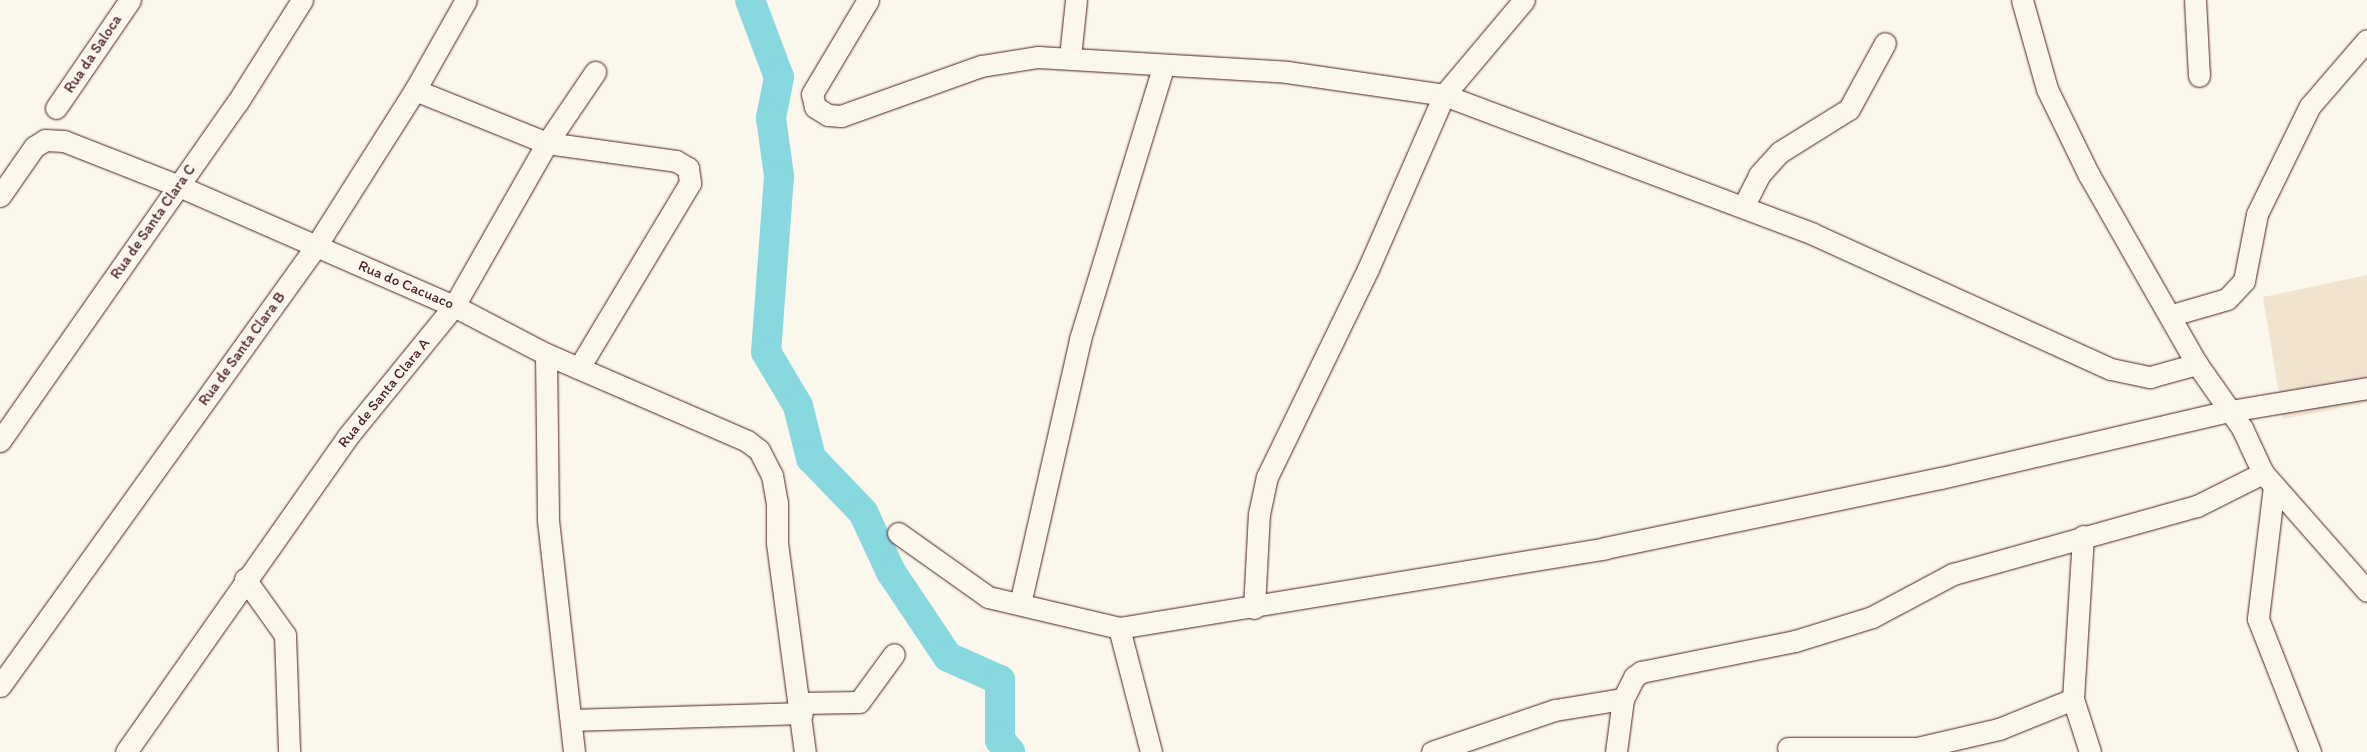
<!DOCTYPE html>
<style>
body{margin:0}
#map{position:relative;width:2367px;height:752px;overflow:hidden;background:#fbf7ec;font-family:Itim,sans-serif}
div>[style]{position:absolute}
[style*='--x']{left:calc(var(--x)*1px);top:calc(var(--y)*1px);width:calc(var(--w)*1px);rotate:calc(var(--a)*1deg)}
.built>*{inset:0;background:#f1e4cf}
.river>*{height:30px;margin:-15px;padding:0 15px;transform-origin:15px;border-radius:15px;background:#87d8df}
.roads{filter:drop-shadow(0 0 1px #4a1f2b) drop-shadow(0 0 1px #4a1f2b)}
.minor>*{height:21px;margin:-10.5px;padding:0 10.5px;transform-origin:10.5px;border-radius:10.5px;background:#fbf7ec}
span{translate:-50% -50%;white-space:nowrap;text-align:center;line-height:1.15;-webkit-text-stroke:4px #fbf7ec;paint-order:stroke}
.street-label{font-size:15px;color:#4a1f2b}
</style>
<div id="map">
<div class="built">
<i style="clip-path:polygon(2367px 275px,2367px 403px,2283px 419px,2263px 297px)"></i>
</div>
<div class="river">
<i style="--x:750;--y:0;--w:82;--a:69.4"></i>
<i style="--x:779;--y:77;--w:42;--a:101"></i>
<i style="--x:771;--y:118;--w:59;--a:82.1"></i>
<i style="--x:779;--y:176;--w:176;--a:94.2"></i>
<i style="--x:766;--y:352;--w:63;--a:59.3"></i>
<i style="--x:798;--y:406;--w:54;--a:76"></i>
<i style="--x:811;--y:458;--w:75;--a:46.1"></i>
<i style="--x:863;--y:512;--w:66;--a:65"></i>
<i style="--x:891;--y:572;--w:102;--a:56.2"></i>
<i style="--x:948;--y:657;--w:57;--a:23.9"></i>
<i style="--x:1000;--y:680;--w:60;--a:90"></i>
<i style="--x:1000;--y:740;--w:16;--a:50"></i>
</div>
<div class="roads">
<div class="minor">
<i style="--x:868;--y:0;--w:109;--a:120.8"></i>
<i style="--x:812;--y:94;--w:13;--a:77"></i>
<i style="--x:815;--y:107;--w:15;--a:32"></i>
<i style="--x:828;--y:115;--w:13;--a:4"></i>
<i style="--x:841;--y:116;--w:149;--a:-19.7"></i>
<i style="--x:981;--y:66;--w:58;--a:-9"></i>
<i style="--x:1038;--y:57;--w:249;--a:3.4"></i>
<i style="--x:1287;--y:72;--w:159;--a:8.3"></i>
<i style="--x:1444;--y:95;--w:394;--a:20.6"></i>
<i style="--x:1813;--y:234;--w:327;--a:24.4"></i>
<i style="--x:2111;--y:369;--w:40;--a:12"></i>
<i style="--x:2150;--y:377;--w:49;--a:-15.5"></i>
<i style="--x:2022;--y:0;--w:92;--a:74.3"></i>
<i style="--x:2047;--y:89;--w:96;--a:64"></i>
<i style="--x:2089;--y:175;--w:218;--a:60.3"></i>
<i style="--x:2197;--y:364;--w:78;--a:54.9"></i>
<i style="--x:2242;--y:428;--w:50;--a:65"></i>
<i style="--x:2263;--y:473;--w:157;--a:48.6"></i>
<i style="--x:2195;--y:0;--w:76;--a:87"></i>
<i style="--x:1070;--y:57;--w:57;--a:-84"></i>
<i style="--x:415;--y:90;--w:142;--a:21.9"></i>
<i style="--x:547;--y:143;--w:130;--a:7.9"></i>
<i style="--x:676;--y:161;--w:14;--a:30"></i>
<i style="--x:688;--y:168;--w:15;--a:82"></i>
<i style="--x:690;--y:183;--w:216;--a:121"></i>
<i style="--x:56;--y:108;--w:131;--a:-55.6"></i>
<i style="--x:0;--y:196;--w:60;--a:-55.2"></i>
<i style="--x:34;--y:147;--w:13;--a:-32"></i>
<i style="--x:45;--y:140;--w:19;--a:3"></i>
<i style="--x:64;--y:141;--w:123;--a:21.4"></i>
<i style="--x:179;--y:186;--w:300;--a:23.6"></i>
<i style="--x:454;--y:306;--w:104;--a:27.6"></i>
<i style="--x:546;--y:354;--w:219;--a:23.4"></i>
<i style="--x:747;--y:441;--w:15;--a:37"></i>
<i style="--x:759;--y:450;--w:28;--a:63"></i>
<i style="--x:772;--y:475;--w:27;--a:80"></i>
<i style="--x:777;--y:502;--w:41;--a:90"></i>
<i style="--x:777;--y:543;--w:211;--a:82.4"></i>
<i style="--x:1743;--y:207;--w:36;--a:-63"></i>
<i style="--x:1759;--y:175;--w:31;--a:-48"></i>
<i style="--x:1780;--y:152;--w:81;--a:-31.9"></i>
<i style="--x:1849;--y:109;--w:75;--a:-61.4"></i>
<i style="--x:2172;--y:315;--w:57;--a:-16.2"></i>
<i style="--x:2227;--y:299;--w:25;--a:-47"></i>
<i style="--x:2244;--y:281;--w:68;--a:-79"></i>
<i style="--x:2257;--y:214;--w:120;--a:-63.9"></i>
<i style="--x:2310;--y:106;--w:87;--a:-49.2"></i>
<i style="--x:546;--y:354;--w:166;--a:89.3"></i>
<i style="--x:548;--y:520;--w:233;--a:83.6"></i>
<i style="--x:0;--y:441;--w:413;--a:-55"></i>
<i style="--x:237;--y:103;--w:122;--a:-57.7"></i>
<i style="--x:2274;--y:486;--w:134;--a:96.9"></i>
<i style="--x:2258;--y:619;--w:143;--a:68.6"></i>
<i style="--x:898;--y:533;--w:110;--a:35.4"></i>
<i style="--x:988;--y:597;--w:135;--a:13.3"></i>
<i style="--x:1119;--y:628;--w:493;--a:-9.3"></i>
<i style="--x:1605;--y:548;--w:343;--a:-11.8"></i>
<i style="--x:1941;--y:478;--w:297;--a:-13.1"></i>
<i style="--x:2230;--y:411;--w:139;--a:-9.5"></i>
<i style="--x:2083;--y:536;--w:163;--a:93.5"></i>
<i style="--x:2073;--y:699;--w:56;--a:72.2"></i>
<i style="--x:245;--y:579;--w:69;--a:54.5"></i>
<i style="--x:285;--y:635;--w:117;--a:88"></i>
<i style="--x:1020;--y:604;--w:272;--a:-77.2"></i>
<i style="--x:1080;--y:339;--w:284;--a:-73"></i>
<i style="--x:1254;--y:608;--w:94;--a:-87"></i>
<i style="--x:1259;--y:514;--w:38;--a:-78"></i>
<i style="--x:1267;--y:477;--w:231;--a:-64.1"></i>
<i style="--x:1368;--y:269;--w:190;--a:-66.4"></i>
<i style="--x:1444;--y:95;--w:124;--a:-49.9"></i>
<i style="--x:1119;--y:628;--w:128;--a:75.5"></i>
<i style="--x:0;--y:686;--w:542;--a:-54.31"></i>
<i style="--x:316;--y:246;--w:185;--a:-57.6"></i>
<i style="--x:415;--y:90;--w:103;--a:-60.5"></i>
<i style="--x:800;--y:703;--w:59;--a:-1"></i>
<i style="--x:859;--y:702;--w:59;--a:-53.9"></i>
<i style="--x:572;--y:720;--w:230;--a:-1.7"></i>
<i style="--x:1788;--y:748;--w:129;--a:0"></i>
<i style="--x:1917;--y:748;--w:84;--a:-13"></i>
<i style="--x:1999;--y:729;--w:80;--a:-22.1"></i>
<i style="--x:126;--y:752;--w:386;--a:-54.9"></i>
<i style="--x:348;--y:436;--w:168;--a:-50.8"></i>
<i style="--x:454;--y:306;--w:188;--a:-60.3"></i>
<i style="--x:547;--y:143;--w:86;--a:-55.9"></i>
<i style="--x:1432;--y:752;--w:130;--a:-18.9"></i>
<i style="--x:1555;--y:710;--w:69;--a:-9.2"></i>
<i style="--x:1616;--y:752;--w:53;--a:-82.5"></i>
<i style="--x:1623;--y:699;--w:25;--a:-63"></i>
<i style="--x:1634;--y:677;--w:9;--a:-36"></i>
<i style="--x:1641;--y:672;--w:157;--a:-11.4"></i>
<i style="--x:1795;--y:641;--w:81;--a:-17.3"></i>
<i style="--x:1872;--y:617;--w:92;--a:-28"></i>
<i style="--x:1953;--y:574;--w:253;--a:-15.6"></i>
<i style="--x:2197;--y:506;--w:74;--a:-26.6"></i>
</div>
</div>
<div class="street-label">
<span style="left:93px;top:54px;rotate:-56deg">Rua da Saloca</span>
<span style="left:153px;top:222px;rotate:-55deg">Rua de Santa Clara C</span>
<span style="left:406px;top:285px;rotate:23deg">Rua do Cacuaco</span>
<span style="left:242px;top:349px;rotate:-54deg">Rua de Santa Clara B</span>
<span style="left:384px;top:393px;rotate:-51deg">Rua de Santa Clara A</span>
</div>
</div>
